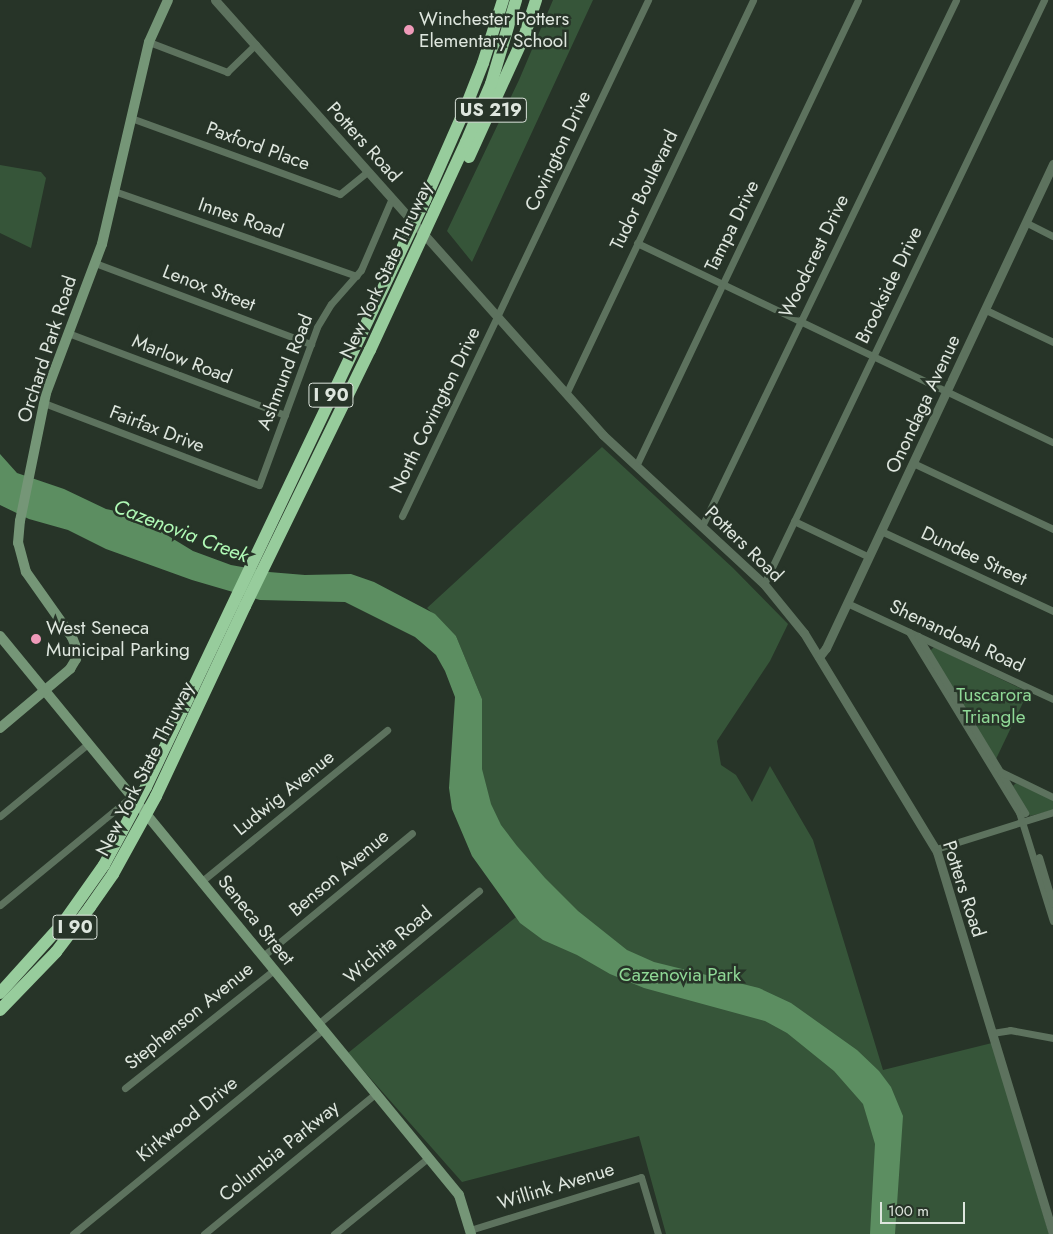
<!DOCTYPE html>
<style>
body{margin:0}
#map{position:relative;width:1053px;height:1234px;overflow:hidden;background:#273428;font-family:Jost,sans-serif}
div>[style]{position:absolute}
[style*='--x']{left:calc(var(--x)*1px);top:calc(var(--y)*1px);width:calc(var(--w)*1px);rotate:calc(var(--a)*1deg)}
.green>*{inset:0;background:#365539}
.water>*{inset:0;background:#5c8e61}
.minor>*{height:7px;margin:-3.5px;padding:0 3.5px;transform-origin:3.5px;border-radius:3.5px;background:#5d725e}
.tertiary>*{height:9px;margin:-4.5px;padding:0 4.5px;transform-origin:4.5px;border-radius:4.5px;background:#5d725e}
.secondary>*{height:10px;margin:-5px;padding:0 5px;transform-origin:5px;border-radius:5px;background:#759677}
.motorway>*{height:12px;margin:-6px;padding:0 6px;transform-origin:6px;border-radius:6px;background:#97cc9c}
.dots>*{width:14px;height:14px;translate:-50% -50%;box-sizing:border-box;border:2px solid #273428;border-radius:50%}
span{translate:-50% -50%;white-space:nowrap;text-align:center;line-height:1.15;-webkit-text-stroke:5px #273428;paint-order:stroke}
.shield-label span{padding:1px 4px;background:#273428;border:1px solid;border-radius:4px;-webkit-text-stroke-width:0}
.shield-label{font-size:18px;color:#dee6de;font-weight:700}
.poi-label{font-size:19px;color:#dee6de}
.left{translate:0 -50%;text-align:left}
.street-label{font-size:19px;color:#dee6de}
.park-label{font-size:19px;color:#8fd896}
.water-label{font-size:20px;color:#b0fab6;font-style:italic}
.scale{position:absolute;left:880px;top:1202px;width:85px;height:22px;box-sizing:border-box;border:2px solid #dee6de;border-top:0;padding-left:6px;font-size:15px;line-height:18px;white-space:nowrap;color:#dee6de;-webkit-text-stroke:4px #273428;paint-order:stroke}
</style>
<div id="map">
<div class="green">
<i style="clip-path:polygon(553px 0,593px 0,472px 262px,447px 231px,519px 80px)"></i>
<i style="clip-path:polygon(0 165px,41px 172px,46px 178px,31px 248px,0 233px)"></i>
<i style="clip-path:polygon(602px 447px,733px 568px,788px 624px,770px 661px,717px 741px,721px 765px,736px 775px,752px 802px,770px 766px,813px 840px,883px 1070px,992px 1043px,1049px 1234px,666px 1234px,639px 1136px,462px 1182px,348px 1053px,526px 909px,478px 781px,482px 699px,456px 636px,427px 608px)"></i>
<i style="clip-path:polygon(934px 647px,1028px 692px,996px 759px,930px 651px)"></i>
<i style="clip-path:polygon(1016px 783px,1053px 800px,1053px 810px,1030px 816px,1013px 786px)"></i>
</div>
<div class="water">
<i style="clip-path:polygon(0 454px,17px 473px,64px 489px,106px 509px,134px 515px,193px 551px,231px 565px,269px 572px,305px 575px,351px 574px,374px 582px,435px 614px,456px 636px,482px 699px,482px 769px,491px 804px,501px 825px,517px 846px,545px 878px,578px 911px,627px 950px,654px 962px,759px 988px,791px 1003px,857px 1050px,879px 1071px,891px 1087px,903px 1116px,895px 1234px,870px 1234px,875px 1144px,863px 1104px,834px 1071px,787px 1033px,765px 1021px,644px 988px,610px 974px,577px 955px,543px 940px,520px 923px,472px 856px,452px 809px,449px 788px,455px 697px,445px 671px,436px 655px,415px 637px,345px 602px,260px 600px,192px 580px,106px 549px,68px 530px,29px 519px,0 505px)"></i>
</div>
<div class="minor">
<i style="--x:149;--y:42;--w:84;--a:21"></i>
<i style="--x:227;--y:72;--w:40;--a:-44"></i>
<i style="--x:131;--y:118;--w:222;--a:20"></i>
<i style="--x:340;--y:194;--w:36;--a:-39"></i>
<i style="--x:114;--y:191;--w:257;--a:19.3"></i>
<i style="--x:1027;--y:223;--w:29;--a:27"></i>
<i style="--x:637;--y:243;--w:461;--a:25.6"></i>
<i style="--x:95;--y:263;--w:231;--a:20.6"></i>
<i style="--x:986;--y:310;--w:74;--a:25.5"></i>
<i style="--x:68;--y:333;--w:232;--a:20.7"></i>
<i style="--x:566;--y:394;--w:436;--a:-64.6"></i>
<i style="--x:44;--y:403;--w:230;--a:20.9"></i>
<i style="--x:259;--y:485;--w:168;--a:-69.8"></i>
<i style="--x:317;--y:327;--w:27;--a:-59"></i>
<i style="--x:331;--y:304;--w:45;--a:-48.6"></i>
<i style="--x:361;--y:270;--w:78;--a:-66.7"></i>
<i style="--x:913;--y:463;--w:155;--a:25.2"></i>
<i style="--x:636;--y:466;--w:516;--a:-64.53"></i>
<i style="--x:402;--y:516;--w:572;--a:-64.51"></i>
<i style="--x:794;--y:521;--w:83;--a:25.6"></i>
<i style="--x:702;--y:526;--w:584;--a:-64.22"></i>
<i style="--x:881;--y:531;--w:190;--a:24.9"></i>
<i style="--x:764;--y:584;--w:648;--a:-64.38"></i>
<i style="--x:847;--y:603;--w:227;--a:25"></i>
<i style="--x:909;--y:632;--w:211;--a:58.6"></i>
<i style="--x:1019;--y:812;--w:114;--a:72.7"></i>
<i style="--x:918;--y:636;--w:207;--a:58.8"></i>
<i style="--x:1001;--y:772;--w:58;--a:25.7"></i>
<i style="--x:0;--y:816;--w:115;--a:-39.4"></i>
<i style="--x:936;--y:849;--w:123;--a:-17.5"></i>
<i style="--x:1039;--y:857;--w:49;--a:73.4"></i>
<i style="--x:202;--y:881;--w:239;--a:-39.2"></i>
<i style="--x:0;--y:905;--w:171;--a:-39.5"></i>
<i style="--x:263;--y:956;--w:193;--a:-39.5"></i>
<i style="--x:318;--y:1024;--w:209;--a:-39.6"></i>
<i style="--x:992;--y:1033;--w:18;--a:-9"></i>
<i style="--x:1010;--y:1030;--w:44;--a:10.5"></i>
<i style="--x:125;--y:1088;--w:190;--a:-38.4"></i>
<i style="--x:470;--y:1230;--w:179;--a:-17.2"></i>
<i style="--x:641;--y:1177;--w:59;--a:73.4"></i>
<i style="--x:73;--y:1234;--w:322;--a:-39.3"></i>
<i style="--x:204;--y:1234;--w:221;--a:-39.3"></i>
<i style="--x:334;--y:1234;--w:121;--a:-39"></i>
</div>
<div class="tertiary">
<i style="--x:215;--y:0;--w:583;--a:48.27"></i>
<i style="--x:603;--y:435;--w:219;--a:42.8"></i>
<i style="--x:764;--y:584;--w:63;--a:50.8"></i>
<i style="--x:804;--y:633;--w:256;--a:58.7"></i>
<i style="--x:937;--y:852;--w:398;--a:73.1"></i>
<i style="--x:819;--y:657;--w:11;--a:-52"></i>
<i style="--x:826;--y:648;--w:535;--a:-64.87"></i>
</div>
<div class="secondary">
<i style="--x:0;--y:636;--w:723;--a:50.61"></i>
<i style="--x:459;--y:1195;--w:41;--a:72.9"></i>
<i style="--x:0;--y:728;--w:92;--a:-40.1"></i>
<i style="--x:70;--y:669;--w:12;--a:-59"></i>
<i style="--x:76;--y:659;--w:12;--a:-90"></i>
<i style="--x:76;--y:647;--w:11;--a:-112"></i>
<i style="--x:72;--y:637;--w:80;--a:-125.3"></i>
<i style="--x:26;--y:572;--w:30;--a:-105"></i>
<i style="--x:18;--y:543;--w:22;--a:-85"></i>
<i style="--x:20;--y:521;--w:131;--a:-78.5"></i>
<i style="--x:46;--y:393;--w:159;--a:-69.4"></i>
<i style="--x:102;--y:244;--w:207;--a:-76.9"></i>
<i style="--x:149;--y:42;--w:46;--a:-65.7"></i>
</div>
<div class="motorway">
<i style="--x:469;--y:157;--w:135;--a:-65.5"></i>
<i style="--x:525;--y:34;--w:36;--a:-72"></i>
<i style="--x:0;--y:993;--w:94;--a:-48"></i>
<i style="--x:63;--y:923;--w:71;--a:-54.7"></i>
<i style="--x:104;--y:865;--w:89;--a:-61.7"></i>
<i style="--x:146;--y:787;--w:650;--a:-64.58"></i>
<i style="--x:425;--y:200;--w:99;--a:-66.3"></i>
<i style="--x:465;--y:109;--w:49;--a:-68.6"></i>
<i style="--x:483;--y:63;--w:66;--a:-72.4"></i>
<i style="--x:0;--y:1010;--w:81;--a:-46"></i>
<i style="--x:56;--y:952;--w:56;--a:-52.9"></i>
<i style="--x:90;--y:907;--w:40;--a:-55.1"></i>
<i style="--x:113;--y:874;--w:89;--a:-61.1"></i>
<i style="--x:156;--y:796;--w:210;--a:-64.9"></i>
<i style="--x:245;--y:606;--w:285;--a:-64"></i>
<i style="--x:370;--y:350;--w:229;--a:-65.2"></i>
<i style="--x:466;--y:142;--w:63;--a:-66.7"></i>
<i style="--x:491;--y:84;--w:88;--a:-73.4"></i>
</div>
<div class="dots">
<i style="left:409px;top:30px;background:#ef9ab9"></i>
<i style="left:36px;top:639px;background:#ef9ab9"></i>
</div>
<div class="shield-label">
<span style="left:491px;top:110px">US 219</span>
<span style="left:331px;top:395px">I 90</span>
<span style="left:75px;top:927px">I 90</span>
</div>
<div class="poi-label">
<span class="left" style="left:419px;top:30px">Winchester Potters<br>Elementary School</span>
<span class="left" style="left:46px;top:639px">West Seneca<br>Municipal Parking</span>
</div>
<div class="street-label">
<span style="left:364px;top:142px;rotate:48deg">Potters Road</span>
<span style="left:258px;top:146px;rotate:20deg">Paxford Place</span>
<span style="left:558px;top:151px;rotate:-65deg">Covington Drive</span>
<span style="left:644px;top:190px;rotate:-64deg">Tudor Boulevard</span>
<span style="left:241px;top:218px;rotate:19deg">Innes Road</span>
<span style="left:732px;top:226px;rotate:-64deg">Tampa Drive</span>
<span style="left:814px;top:256px;rotate:-64deg">Woodcrest Drive</span>
<span style="left:386px;top:270px;rotate:-65deg">New York State Thruway</span>
<span style="left:889px;top:285px;rotate:-64deg">Brookside Drive</span>
<span style="left:209px;top:288px;rotate:21deg">Lenox Street</span>
<span style="left:47px;top:349px;rotate:-72deg">Orchard Park Road</span>
<span style="left:182px;top:359px;rotate:21deg">Marlow Road</span>
<span style="left:285px;top:372px;rotate:-69deg">Ashmund Road</span>
<span style="left:923px;top:404px;rotate:-65deg">Onondaga Avenue</span>
<span style="left:435px;top:410px;rotate:-64deg">North Covington Drive</span>
<span style="left:157px;top:429px;rotate:21deg">Fairfax Drive</span>
<span style="left:744px;top:544px;rotate:44deg">Potters Road</span>
<span style="left:974px;top:556px;rotate:25deg">Dundee Street</span>
<span style="left:957px;top:636px;rotate:25deg">Shenandoah Road</span>
<span style="left:145px;top:769px;rotate:-63deg">New York State Thruway</span>
<span style="left:284px;top:793px;rotate:-39deg">Ludwig Avenue</span>
<span style="left:339px;top:873px;rotate:-40deg">Benson Avenue</span>
<span style="left:964px;top:889px;rotate:72deg">Potters Road</span>
<span style="left:256px;top:920px;rotate:51deg">Seneca Street</span>
<span style="left:388px;top:945px;rotate:-40deg">Wichita Road</span>
<span style="left:189px;top:1016px;rotate:-39deg">Stephenson Avenue</span>
<span style="left:187px;top:1119px;rotate:-39deg">Kirkwood Drive</span>
<span style="left:279px;top:1151px;rotate:-39deg">Columbia Parkway</span>
<span style="left:556px;top:1186px;rotate:-17deg">Willink Avenue</span>
</div>
<div class="park-label">
<span style="left:994px;top:706px">Tuscarora<br>Triangle</span>
<span style="left:680px;top:975px">Cazenovia Park</span>
</div>
<div class="water-label">
<span style="left:181px;top:531px;rotate:21deg">Cazenovia Creek</span>
</div>
<div class="scale">100 m</div>
</div>
